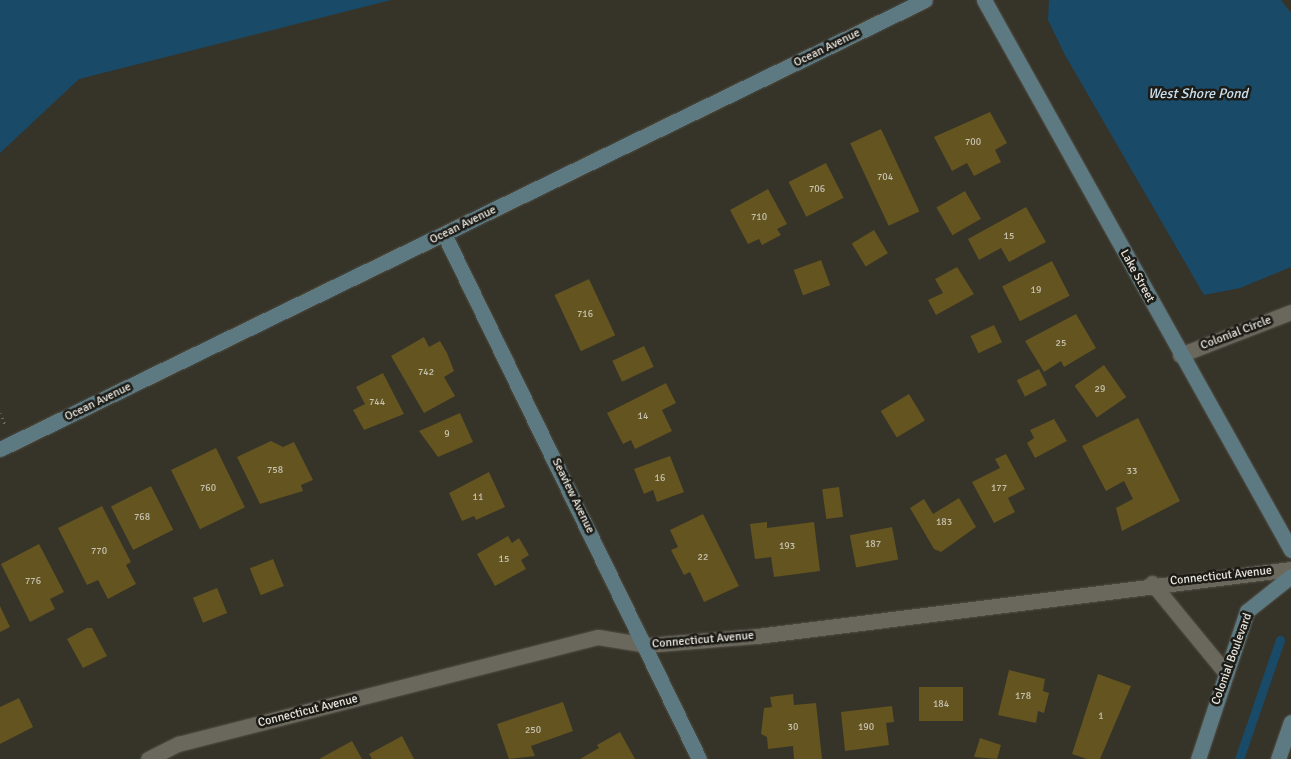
<!DOCTYPE html>
<style>
body{margin:0}
#map{position:relative;width:1291px;height:759px;overflow:hidden;background:#363329;font-family:Signika,sans-serif}
div>[style]{position:absolute}
[style*='--x']{left:calc(var(--x)*1px);top:calc(var(--y)*1px);width:calc(var(--w)*1px);rotate:calc(var(--a)*1deg)}
.water>*{inset:0;background:#194b69}
.stream>*{height:9px;margin:-4.5px;padding:0 4.5px;transform-origin:4.5px;border-radius:4.5px;background:#194b69}
.building>*{inset:0;background:#635420;transform-origin:0 0}
.path>*{height:3px;margin-top:-1.5px;transform-origin:0;background:repeating-linear-gradient(90deg,#6b6960 0 1px,transparent 0 5px)}
.roads{filter:drop-shadow(0 0 1px #525046) drop-shadow(0 0 1px #525046)}
.street>*{height:15px;margin:-7.5px;padding:0 7.5px;transform-origin:7.5px;border-radius:7.5px;background:#6a675c}
.secondary>*{height:15px;margin:-7.5px;padding:0 7.5px;transform-origin:7.5px;border-radius:7.5px;background:#5d7982}
span{translate:-50% -50%;white-space:nowrap;text-align:center;line-height:1.15;-webkit-text-stroke:5px #1c1b16;paint-order:stroke}
.number-label{font-size:10px;color:#c6c1ae}
.number-label span{-webkit-text-stroke-width:0}
.street-label{font-size:12px;color:#e7e5de}
.water-label{font-size:14px;color:#cadfee;font-style:italic}
</style>
<div id="map">
<div class="water">
<i style="clip-path:polygon(0 0,391px 0,79px 79px,0 153px)"></i>
<i style="clip-path:polygon(1049px 0,1281px 0,1291px 13px,1291px 267px,1240px 288px,1204px 295px,1065px 55px,1048px 20px)"></i>
</div>
<div class="stream">
<i style="--x:1239;--y:759;--w:126;--a:-71"></i>
</div>
<div class="building">
<i style="clip-path:polygon(990px 112px,1007px 143px,995px 150px,1001px 162px,974px 176px,967px 163px,952px 171px,934px 137px)"></i>
<i style="left:881px;top:129px;width:91px;height:34px;rotate:65deg"></i>
<i style="left:826px;top:163px;width:39px;height:42px;rotate:63deg"></i>
<i style="clip-path:polygon(768px 189px,787px 224px,777px 229px,781px 235px,762px 245px,759px 239px,748px 244px,730px 210px)"></i>
<i style="left:965px;top:191px;width:32px;height:33px;rotate:60deg"></i>
<i style="clip-path:polygon(1026px 207px,1046px 242px,1009px 262px,1001px 248px,979px 260px,968px 239px)"></i>
<i style="left:874px;top:230px;width:27px;height:26px;rotate:59deg"></i>
<i style="left:821px;top:260px;width:27px;height:29px;rotate:70deg"></i>
<i style="left:1052px;top:261px;width:39px;height:56px;rotate:63deg"></i>
<i style="clip-path:polygon(957px 267px,974px 294px,936px 315px,928px 300px,943px 293px,935px 279px)"></i>
<i style="left:589px;top:279px;width:62px;height:38px;rotate:65deg"></i>
<i style="clip-path:polygon(1076px 314px,1096px 348px,1064px 367px,1061px 361px,1044px 372px,1025px 341px)"></i>
<i style="left:994px;top:325px;width:19px;height:26px;rotate:65deg"></i>
<i style="clip-path:polygon(424px 337px,429px 347px,440px 341px,447px 353px,454px 371px,444px 377px,455px 396px,424px 413px,391px 356px)"></i>
<i style="left:644px;top:346px;width:23px;height:35px;rotate:65deg"></i>
<i style="left:1104px;top:365px;width:39px;height:36px;rotate:55deg"></i>
<i style="left:1039px;top:369px;width:18px;height:25px;rotate:63deg"></i>
<i style="clip-path:polygon(383px 373px,404px 414px,364px 430px,353px 410px,365px 404px,356px 387px)"></i>
<i style="clip-path:polygon(666px 383px,676px 403px,662px 410px,672px 431px,635px 449px,631px 440px,623px 444px,607px 413px)"></i>
<i style="left:909px;top:394px;width:31px;height:33px;rotate:59deg"></i>
<i style="clip-path:polygon(460px 413px,473px 442px,438px 457px,419px 431px)"></i>
<i style="clip-path:polygon(1138px 418px,1180px 501px,1122px 531px,1116px 508px,1133px 499px,1124px 481px,1106px 491px,1082px 446px)"></i>
<i style="clip-path:polygon(1054px 419px,1067px 441px,1035px 458px,1027px 443px,1034px 438px,1030px 430px)"></i>
<i style="clip-path:polygon(271px 441px,283px 447px,294px 442px,313px 480px,301px 485px,303px 491px,260px 504px,237px 457px)"></i>
<i style="left:216px;top:448px;width:66px;height:50px;rotate:64deg"></i>
<i style="clip-path:polygon(1006px 454px,1025px 489px,1008px 498px,1015px 512px,994px 523px,972px 482px,1000px 468px,995px 459px)"></i>
<i style="clip-path:polygon(670px 456px,684px 492px,657px 502px,653px 490px,644px 494px,634px 469px)"></i>
<i style="clip-path:polygon(489px 472px,505px 507px,476px 520px,474px 516px,462px 521px,449px 493px)"></i>
<i style="left:151px;top:486px;width:49px;height:45px;rotate:63deg"></i>
<i style="left:839px;top:487px;width:30px;height:17px;rotate:82deg"></i>
<i style="clip-path:polygon(959px 498px,976px 527px,941px 552px,934px 549px,910px 508px,924px 499px,933px 514px)"></i>
<i style="clip-path:polygon(102px 506px,131px 562px,126px 565px,136px 584px,108px 599px,98px 580px,87px 585px,58px 528px)"></i>
<i style="clip-path:polygon(703px 514px,739px 586px,704px 602px,690px 572px,684px 575px,671px 550px,678px 547px,670px 530px)"></i>
<i style="clip-path:polygon(767px 522px,767px 528px,814px 522px,820px 571px,774px 577px,771px 557px,755px 559px,750px 524px)"></i>
<i style="left:892px;top:527px;width:33px;height:43px;rotate:79deg"></i>
<i style="clip-path:polygon(508px 536px,512px 543px,519px 538px,529px 555px,521px 560px,526px 569px,495px 586px,477px 554px)"></i>
<i style="clip-path:polygon(39px 544px,64px 592px,50px 599px,55px 609px,30px 622px,1px 564px)"></i>
<i style="left:273px;top:559px;width:29px;height:25px;rotate:68deg"></i>
<i style="left:217px;top:588px;width:27px;height:26px;rotate:68deg"></i>
<i style="clip-path:polygon(0 606px,10px 627px,0 632px)"></i>
<i style="clip-path:polygon(87px 628px,92px 628px,107px 656px,83px 668px,67px 639px)"></i>
<i style="clip-path:polygon(1009px 670px,1045px 679px,1043px 691px,1049px 693px,1044px 713px,1038px 711px,1036px 723px,998px 715px)"></i>
<i style="clip-path:polygon(1098px 674px,1131px 686px,1100px 759px,1087px 759px,1072px 754px)"></i>
<i style="left:963px;top:687px;width:34px;height:44px;rotate:90deg"></i>
<i style="clip-path:polygon(793px 694px,794px 705px,816px 703px,822px 759px,794px 759px,793px 746px,768px 749px,767px 737px,761px 734px,764px 708px,772px 707px,770px 697px)"></i>
<i style="clip-path:polygon(19px 698px,33px 727px,0 744px,0 707px)"></i>
<i style="clip-path:polygon(563px 702px,573px 731px,531px 746px,535px 756px,509px 759px,497px 724px)"></i>
<i style="clip-path:polygon(892px 706px,894px 722px,886px 723px,889px 745px,845px 751px,841px 712px)"></i>
<i style="clip-path:polygon(620px 732px,635px 759px,580px 759px,599px 748px,597px 745px)"></i>
<i style="clip-path:polygon(402px 736px,414px 759px,372px 759px,369px 754px)"></i>
<i style="clip-path:polygon(980px 738px,1001px 745px,997px 759px,974px 757px)"></i>
<i style="clip-path:polygon(352px 741px,362px 759px,319px 759px)"></i>
</div>
<div class="path">
<i style="--x:0;--y:413;--w:12;--a:66"></i>
</div>
<div class="roads">
<div class="street">
<i style="--x:1180;--y:355;--w:119;--a:-21.2"></i>
<i style="--x:1152;--y:583;--w:117;--a:50.6"></i>
<i style="--x:148;--y:759;--w:34;--a:-27"></i>
<i style="--x:178;--y:744;--w:433;--a:-14.3"></i>
<i style="--x:598;--y:637;--w:50;--a:9.3"></i>
<i style="--x:647;--y:645;--w:110;--a:-4.7"></i>
<i style="--x:757;--y:636;--w:538;--a:-7.15"></i>
</div>
<div class="secondary">
<i style="--x:984;--y:0;--w:630;--a:60.83"></i>
<i style="--x:444;--y:234;--w:584;--a:64.09"></i>
<i style="--x:0;--y:449;--w:1028;--a:-25.89"></i>
<i style="--x:1198;--y:759;--w:156;--a:-71.7"></i>
<i style="--x:1247;--y:611;--w:56;--a:-38.5"></i>
<i style="--x:1278;--y:759;--w:39;--a:-71"></i>
</div>
</div>
<div class="number-label">
<span style="left:973px;top:143px">700</span>
<span style="left:885px;top:178px">704</span>
<span style="left:817px;top:190px">706</span>
<span style="left:759px;top:218px">710</span>
<span style="left:1009px;top:237px">15</span>
<span style="left:1036px;top:291px">19</span>
<span style="left:585px;top:315px">716</span>
<span style="left:1061px;top:344px">25</span>
<span style="left:426px;top:373px">742</span>
<span style="left:1100px;top:390px">29</span>
<span style="left:377px;top:403px">744</span>
<span style="left:643px;top:417px">14</span>
<span style="left:447px;top:435px">9</span>
<span style="left:275px;top:471px">758</span>
<span style="left:1132px;top:472px">33</span>
<span style="left:660px;top:479px">16</span>
<span style="left:208px;top:489px">760</span>
<span style="left:999px;top:489px">177</span>
<span style="left:478px;top:498px">11</span>
<span style="left:142px;top:518px">768</span>
<span style="left:944px;top:523px">183</span>
<span style="left:873px;top:545px">187</span>
<span style="left:787px;top:547px">193</span>
<span style="left:99px;top:552px">770</span>
<span style="left:703px;top:558px">22</span>
<span style="left:504px;top:560px">15</span>
<span style="left:33px;top:582px">776</span>
<span style="left:1023px;top:697px">178</span>
<span style="left:941px;top:705px">184</span>
<span style="left:1101px;top:717px">1</span>
<span style="left:793px;top:728px">30</span>
<span style="left:866px;top:728px">190</span>
<span style="left:533px;top:731px">250</span>
</div>
<div class="street-label">
<span style="left:827px;top:48px;rotate:-26deg">Ocean Avenue</span>
<span style="left:463px;top:225px;rotate:-26deg">Ocean Avenue</span>
<span style="left:1137px;top:276px;rotate:61deg">Lake Street</span>
<span style="left:1236px;top:333px;rotate:-21deg">Colonial Circle</span>
<span style="left:98px;top:402px;rotate:-26deg">Ocean Avenue</span>
<span style="left:573px;top:496px;rotate:64deg">Seaview Avenue</span>
<span style="left:1221px;top:576px;rotate:-6deg">Connecticut Avenue</span>
<span style="left:703px;top:640px;rotate:-5deg">Connecticut Avenue</span>
<span style="left:1232px;top:659px;rotate:-70deg">Colonial Boulevard</span>
<span style="left:308px;top:711px;rotate:-14deg">Connecticut Avenue</span>
</div>
<div class="water-label">
<span style="left:1198px;top:94px">West Shore Pond</span>
</div>
</div>
